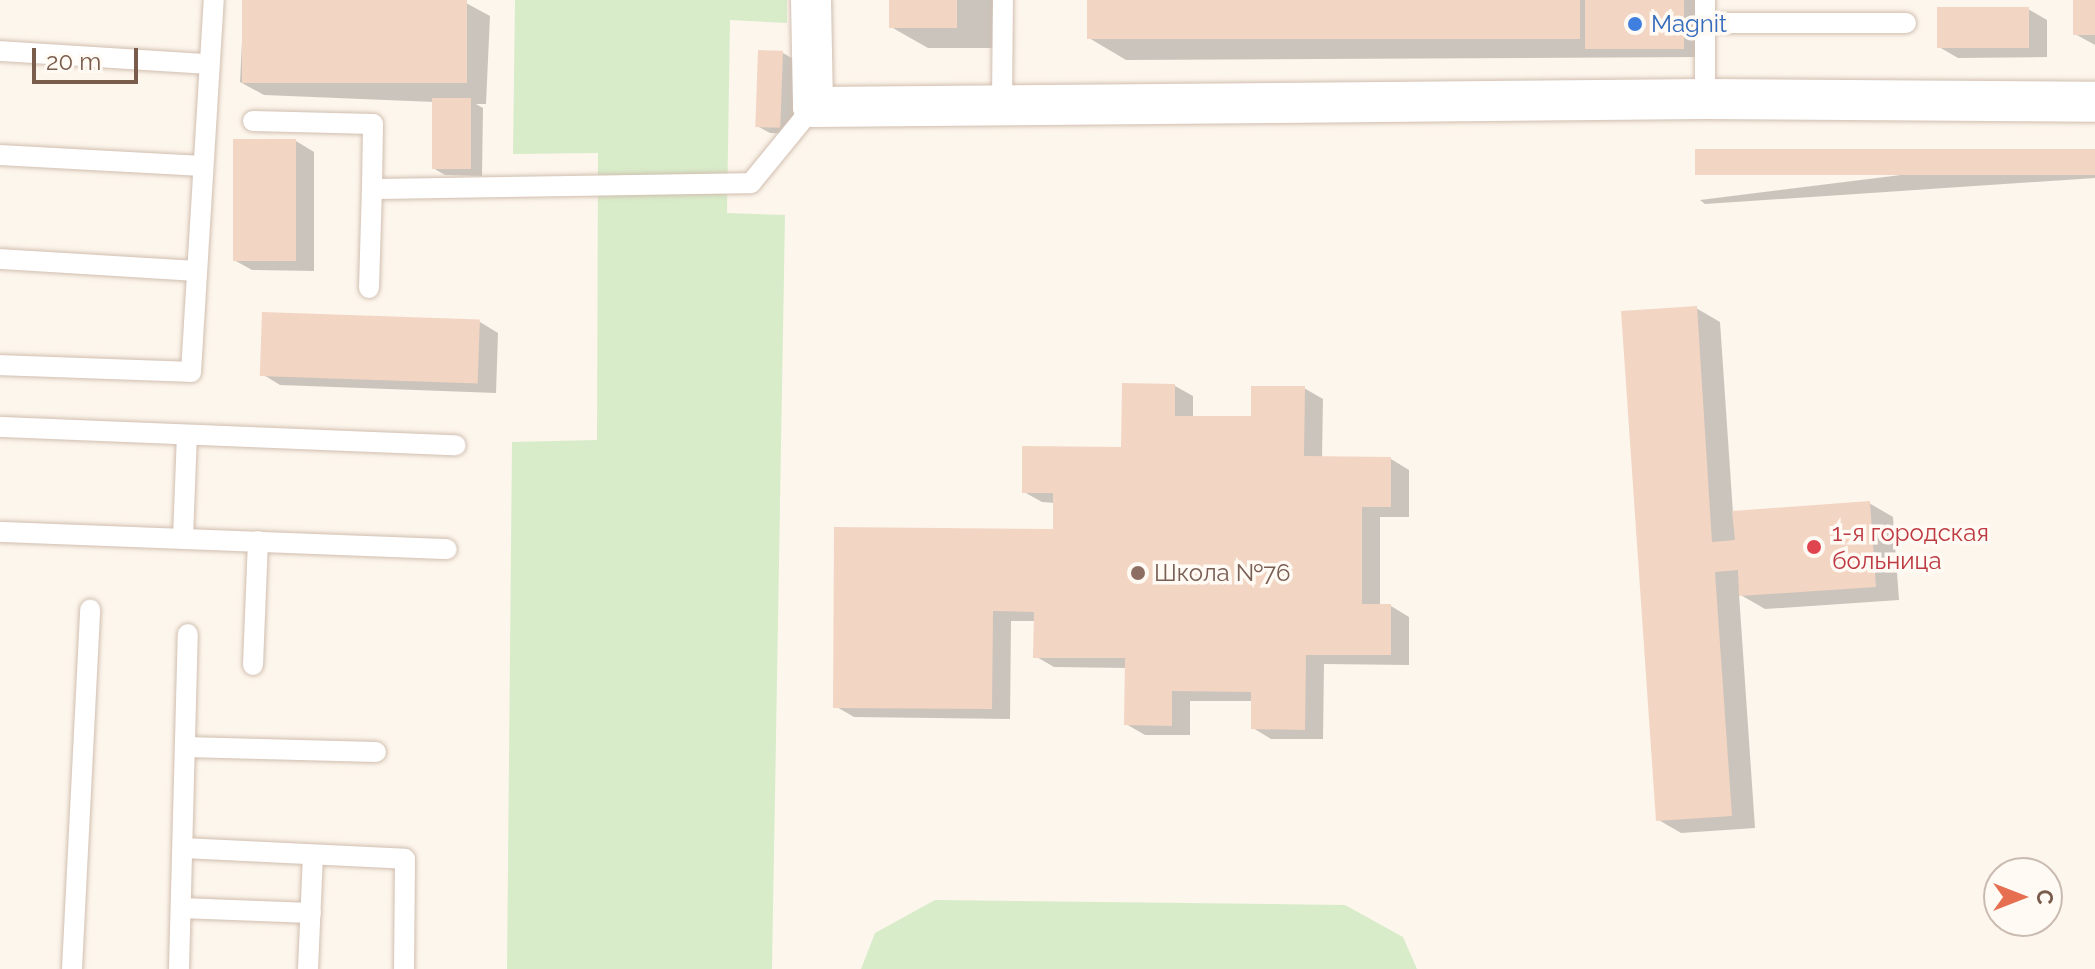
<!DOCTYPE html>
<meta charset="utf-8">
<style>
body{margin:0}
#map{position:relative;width:2095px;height:969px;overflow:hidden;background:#fdf6ec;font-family:Raleway,sans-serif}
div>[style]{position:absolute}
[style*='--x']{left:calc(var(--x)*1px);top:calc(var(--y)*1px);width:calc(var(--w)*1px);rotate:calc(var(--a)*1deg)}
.green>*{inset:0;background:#d8ecc9}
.shadow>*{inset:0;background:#0003}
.building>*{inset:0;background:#f3d5c3;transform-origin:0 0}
.roads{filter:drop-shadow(0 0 2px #d1beb0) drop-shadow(0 0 2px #d1beb0)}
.lane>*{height:20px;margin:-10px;padding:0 10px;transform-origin:10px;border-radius:10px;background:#fff}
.street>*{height:40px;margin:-20px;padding:0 20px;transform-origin:20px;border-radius:20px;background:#fff}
.dots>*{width:22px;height:22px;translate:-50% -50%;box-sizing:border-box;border:4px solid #fffaf3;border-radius:50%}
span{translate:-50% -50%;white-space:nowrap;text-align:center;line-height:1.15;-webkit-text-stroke:7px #fffaf3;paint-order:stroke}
.shop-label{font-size:24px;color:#366cbe}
.left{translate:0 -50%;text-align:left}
.health-label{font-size:24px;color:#be3a42}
.education-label{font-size:24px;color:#785e54}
.north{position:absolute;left:1983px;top:857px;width:80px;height:80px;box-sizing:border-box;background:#fffaf3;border:2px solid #cabbb1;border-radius:50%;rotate:90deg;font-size:22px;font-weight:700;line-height:32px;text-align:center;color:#7a5c4d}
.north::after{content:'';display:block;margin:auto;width:28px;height:36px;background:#e76f51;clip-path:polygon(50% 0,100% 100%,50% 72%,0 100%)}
.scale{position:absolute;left:32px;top:48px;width:106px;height:36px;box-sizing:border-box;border:4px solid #7a5c4d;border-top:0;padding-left:10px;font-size:24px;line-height:28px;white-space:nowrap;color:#7a5c4d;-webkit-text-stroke:6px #fffaf3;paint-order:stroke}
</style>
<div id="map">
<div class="green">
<i style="clip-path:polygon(515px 0,787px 0,787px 23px,730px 20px,727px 213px,785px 215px,772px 969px,507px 969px,512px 442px,597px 440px,598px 153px,513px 154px)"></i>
<i style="clip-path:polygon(935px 900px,1345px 905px,1403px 937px,1417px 969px,861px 969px,875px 933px)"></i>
</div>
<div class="shadow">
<i style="clip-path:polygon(244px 0,466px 3px,490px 16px,486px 104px,476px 104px,483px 108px,482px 176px,445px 175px,433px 168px,434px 102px,264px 95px,240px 82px)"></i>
<i style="clip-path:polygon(891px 0,993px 0,993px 48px,928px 48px,891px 27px)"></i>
<i style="clip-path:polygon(1089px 0,1701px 0,1702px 57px,1126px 60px,1089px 38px)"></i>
<i style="clip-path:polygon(2075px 0,2095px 0,2095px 45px,2075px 34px)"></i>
<i style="clip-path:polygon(2028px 9px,2047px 20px,2047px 57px,1958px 58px,1939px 47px)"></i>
<i style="clip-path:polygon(783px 53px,795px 60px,793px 134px,770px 133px,757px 126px)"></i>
<i style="clip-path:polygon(296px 141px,314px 152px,314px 271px,252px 270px,234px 260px)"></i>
<i style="clip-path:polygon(2095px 151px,2095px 178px,1705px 204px,1700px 200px)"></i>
<i style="clip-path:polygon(1696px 308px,1720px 322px,1733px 513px,1869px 503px,1893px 517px,1899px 600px,1765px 609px,1739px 594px,1755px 828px,1681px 833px,1657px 819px)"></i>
<i style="clip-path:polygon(480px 322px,498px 333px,496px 393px,280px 385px,262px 374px)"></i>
<i style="clip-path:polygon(1175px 386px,1193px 396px,1193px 418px,1253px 418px,1304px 388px,1323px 399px,1322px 458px,1391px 459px,1409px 470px,1409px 517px,1380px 517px,1380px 606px,1391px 606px,1409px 617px,1409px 665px,1324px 664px,1323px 739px,1271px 739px,1253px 728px,1253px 701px,1190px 701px,1190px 735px,1145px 735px,1126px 724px,1127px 668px,1054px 667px,1035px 656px,1035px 621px,1011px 621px,1010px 719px,854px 717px,835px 706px,1055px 531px,1055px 503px,1042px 502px,1024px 492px,1123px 449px)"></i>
</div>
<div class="building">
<i style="left:242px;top:0;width:225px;height:83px"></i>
<i style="left:889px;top:0;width:68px;height:28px"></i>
<i style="left:1087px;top:0;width:493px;height:39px"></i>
<i style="left:1585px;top:0;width:99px;height:49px"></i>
<i style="left:2073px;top:0;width:22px;height:35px"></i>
<i style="left:2029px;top:7px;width:41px;height:92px;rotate:90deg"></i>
<i style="left:758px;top:50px;width:25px;height:77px;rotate:2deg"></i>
<i style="left:432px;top:98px;width:39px;height:71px"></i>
<i style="left:233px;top:139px;width:63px;height:122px"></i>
<i style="left:2095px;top:149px;width:26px;height:400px;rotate:90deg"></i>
<i style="clip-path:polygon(1697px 306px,1712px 542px,1735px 540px,1732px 511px,1870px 501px,1876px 587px,1739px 596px,1738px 570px,1715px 572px,1732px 816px,1656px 821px,1621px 311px)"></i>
<i style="left:262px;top:312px;width:218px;height:64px;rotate:2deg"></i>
<i style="clip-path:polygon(1122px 383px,1175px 384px,1175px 416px,1251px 416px,1251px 386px,1305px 386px,1304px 456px,1391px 457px,1391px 507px,1362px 507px,1362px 604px,1391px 604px,1391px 655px,1306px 655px,1305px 730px,1251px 729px,1251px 692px,1172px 691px,1172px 726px,1124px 725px,1125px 658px,1033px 658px,1034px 612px,993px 611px,992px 709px,833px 708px,834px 527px,1053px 529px,1053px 493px,1022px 493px,1022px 446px,1121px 447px)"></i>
</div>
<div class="roads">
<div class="lane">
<i style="--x:1705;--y:0;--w:99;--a:90"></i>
<i style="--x:1705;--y:23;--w:201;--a:0"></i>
<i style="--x:0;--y:51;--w:207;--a:3.6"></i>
<i style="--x:1002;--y:106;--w:106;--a:-89.5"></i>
<i style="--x:253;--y:121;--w:120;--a:1.4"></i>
<i style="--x:373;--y:124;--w:65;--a:90.9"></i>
<i style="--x:372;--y:189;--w:379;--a:-0.9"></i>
<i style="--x:751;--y:183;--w:98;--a:-50.8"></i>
<i style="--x:0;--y:155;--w:202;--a:3.1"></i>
<i style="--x:0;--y:259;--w:195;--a:3.5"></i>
<i style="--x:369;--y:288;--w:99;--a:-88.3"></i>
<i style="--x:0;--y:365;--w:191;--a:2.1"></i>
<i style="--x:191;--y:372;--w:373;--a:-86.5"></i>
<i style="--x:0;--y:427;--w:456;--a:2.3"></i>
<i style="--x:0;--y:532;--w:447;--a:2.2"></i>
<i style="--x:183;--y:538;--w:103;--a:-87.8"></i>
<i style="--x:253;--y:665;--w:124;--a:-87.7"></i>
<i style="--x:185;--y:747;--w:191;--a:1.5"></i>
<i style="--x:183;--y:848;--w:222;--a:2.8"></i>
<i style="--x:405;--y:859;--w:110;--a:90.5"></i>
<i style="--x:181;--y:908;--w:130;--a:2.2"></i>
<i style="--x:72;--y:969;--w:360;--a:-87.1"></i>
<i style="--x:179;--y:969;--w:335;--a:-88.5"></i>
<i style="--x:308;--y:969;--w:113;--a:-87.5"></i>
</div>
<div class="street">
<i style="--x:811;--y:0;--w:107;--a:88.9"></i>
<i style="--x:813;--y:107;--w:892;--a:-0.51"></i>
<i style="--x:1705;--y:99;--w:390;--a:0.4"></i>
</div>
</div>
<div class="dots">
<i style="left:1635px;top:24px;background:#3f7fe0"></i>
<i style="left:1814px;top:547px;background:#e0444e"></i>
<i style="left:1138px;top:573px;background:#8d6e63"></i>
</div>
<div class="shop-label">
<span class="left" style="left:1651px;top:24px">Magnit</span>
</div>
<div class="health-label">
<span class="left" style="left:1832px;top:547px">1-я городская<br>больница</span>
</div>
<div class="education-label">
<span class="left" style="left:1154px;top:573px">Школа №76</span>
</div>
<div class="north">С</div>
<div class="scale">20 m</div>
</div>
